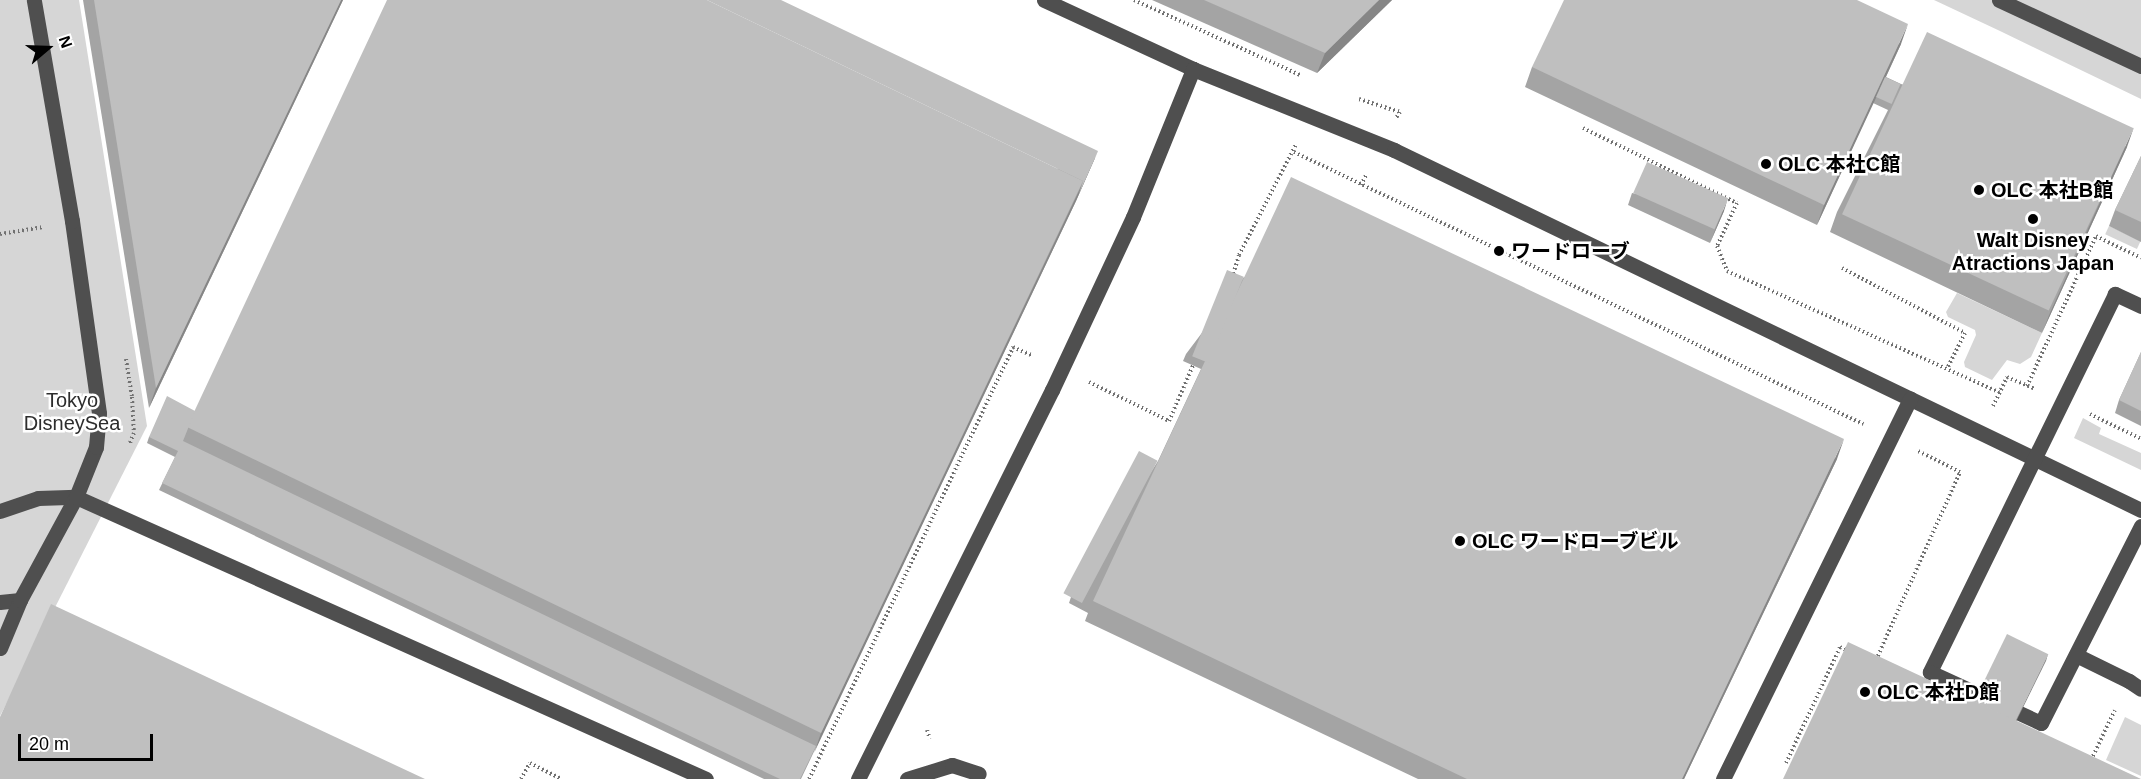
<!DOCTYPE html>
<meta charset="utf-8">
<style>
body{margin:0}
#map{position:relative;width:2141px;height:779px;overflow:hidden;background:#fff;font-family:Arial,"Noto Sans JP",sans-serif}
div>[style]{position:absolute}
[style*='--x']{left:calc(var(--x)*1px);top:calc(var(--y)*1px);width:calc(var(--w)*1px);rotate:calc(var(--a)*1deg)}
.green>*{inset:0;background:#d6d6d6;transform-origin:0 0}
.path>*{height:4px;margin-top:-2px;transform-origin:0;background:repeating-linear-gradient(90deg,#717171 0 1.5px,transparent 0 4.5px)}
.minor>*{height:15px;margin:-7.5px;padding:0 7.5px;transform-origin:7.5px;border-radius:7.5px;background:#4f4f4f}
.wall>*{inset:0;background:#a4a4a4}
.shaded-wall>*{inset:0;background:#868686}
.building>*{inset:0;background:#bfbfbf;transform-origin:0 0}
.dots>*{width:16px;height:16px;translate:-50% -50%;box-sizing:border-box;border:3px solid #fff;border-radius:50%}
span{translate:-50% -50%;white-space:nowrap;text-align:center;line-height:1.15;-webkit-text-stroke:5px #fff;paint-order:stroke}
.poi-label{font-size:20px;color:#000;font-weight:700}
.left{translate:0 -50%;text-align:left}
.park-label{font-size:20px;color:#2d2d2d}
.north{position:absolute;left:18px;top:18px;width:60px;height:60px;-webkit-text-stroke:4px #fff;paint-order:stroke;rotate:71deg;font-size:16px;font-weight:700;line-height:24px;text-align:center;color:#000}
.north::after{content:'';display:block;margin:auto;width:21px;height:27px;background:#000;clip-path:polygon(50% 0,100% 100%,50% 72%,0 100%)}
.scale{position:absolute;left:18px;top:734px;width:135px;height:27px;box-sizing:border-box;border:3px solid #000;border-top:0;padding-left:8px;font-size:18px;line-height:21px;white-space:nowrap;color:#000;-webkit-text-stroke:4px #fff;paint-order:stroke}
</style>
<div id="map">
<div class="green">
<i style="clip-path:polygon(0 0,79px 0,147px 426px,0 716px)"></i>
<i style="clip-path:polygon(1934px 0,2141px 0,2141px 99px,2000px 31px)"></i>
<i style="left:2109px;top:226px;width:35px;height:9px;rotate:25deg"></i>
<i style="clip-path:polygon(1957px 293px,2042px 333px,2031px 357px,2020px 364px,2007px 360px,1992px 380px,1965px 367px,1964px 362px,1976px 335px,1975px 330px,1948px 317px,1946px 312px)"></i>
<i style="clip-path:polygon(2083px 418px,2101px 428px,2099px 434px,2141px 453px,2141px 470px,2074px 438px)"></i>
<i style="clip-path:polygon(2125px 717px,2141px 725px,2141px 776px,2106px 760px)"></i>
</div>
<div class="path">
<i style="--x:1134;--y:0;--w:182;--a:24.3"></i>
<i style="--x:1359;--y:99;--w:43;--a:17.6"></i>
<i style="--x:1400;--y:112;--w:7;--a:124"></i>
<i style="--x:1583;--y:128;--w:171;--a:26"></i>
<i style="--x:1737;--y:203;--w:47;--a:114.9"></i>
<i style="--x:1717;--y:246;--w:27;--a:68"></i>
<i style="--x:1727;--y:271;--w:298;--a:24"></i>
<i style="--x:1294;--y:152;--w:631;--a:25.55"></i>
<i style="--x:1361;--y:185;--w:13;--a:-63"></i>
<i style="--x:0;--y:234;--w:44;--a:-9.2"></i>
<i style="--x:1842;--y:268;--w:139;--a:27.9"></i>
<i style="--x:1965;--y:333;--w:40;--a:116.6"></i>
<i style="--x:1232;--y:278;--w:24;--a:-73"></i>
<i style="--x:1239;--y:255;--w:125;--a:-62.8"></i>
<i style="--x:126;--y:359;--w:38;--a:81"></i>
<i style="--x:132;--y:397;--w:36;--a:87"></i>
<i style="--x:134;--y:433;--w:11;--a:112"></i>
<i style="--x:1089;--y:382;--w:89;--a:26"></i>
<i style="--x:1169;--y:421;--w:65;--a:-66.6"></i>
<i style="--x:2027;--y:386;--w:165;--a:-65.3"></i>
<i style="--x:2096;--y:236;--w:50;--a:26.1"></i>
<i style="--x:1993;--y:406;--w:32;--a:-64"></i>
<i style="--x:2007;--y:377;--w:30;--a:23"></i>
<i style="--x:2090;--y:414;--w:57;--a:26.1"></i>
<i style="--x:1876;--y:660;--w:206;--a:-65.9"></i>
<i style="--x:1960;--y:472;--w:47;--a:-153.4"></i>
<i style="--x:927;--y:730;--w:9;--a:72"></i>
<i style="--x:2091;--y:760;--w:55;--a:-64.4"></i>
<i style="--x:1786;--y:763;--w:128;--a:-65"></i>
<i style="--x:1840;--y:647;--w:10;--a:24"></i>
<i style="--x:521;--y:779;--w:18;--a:-61"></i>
<i style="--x:530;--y:763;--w:36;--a:27"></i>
<i style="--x:809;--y:779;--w:478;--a:-64.7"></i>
<i style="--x:1013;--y:347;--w:22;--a:24"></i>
</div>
<div class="minor">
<i style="--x:1044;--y:0;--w:164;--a:24.8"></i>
<i style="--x:1193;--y:69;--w:217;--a:21.9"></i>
<i style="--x:1394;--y:150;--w:829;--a:25.73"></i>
<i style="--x:1999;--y:0;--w:157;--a:24.9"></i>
<i style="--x:2141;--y:306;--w:29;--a:-155"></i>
<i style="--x:2115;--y:294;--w:421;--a:116.1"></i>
<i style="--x:1930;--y:672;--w:122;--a:24.7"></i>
<i style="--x:2041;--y:723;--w:221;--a:-63.1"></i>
<i style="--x:0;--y:511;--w:40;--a:-18.9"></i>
<i style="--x:38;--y:498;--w:38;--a:-2"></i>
<i style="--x:76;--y:497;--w:690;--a:24.11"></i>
<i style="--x:0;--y:602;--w:20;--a:-6"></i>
<i style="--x:0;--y:648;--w:52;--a:-67.4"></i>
<i style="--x:20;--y:600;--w:117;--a:-61.5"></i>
<i style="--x:76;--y:497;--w:54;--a:-68.2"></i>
<i style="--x:96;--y:447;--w:34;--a:-85"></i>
<i style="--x:99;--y:413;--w:194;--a:-98"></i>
<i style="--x:72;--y:221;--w:224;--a:-99.8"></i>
<i style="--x:2076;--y:655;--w:59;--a:26.1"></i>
<i style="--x:2129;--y:681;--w:14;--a:34"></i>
<i style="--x:858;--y:779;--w:435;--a:-63.5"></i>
<i style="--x:1052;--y:390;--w:191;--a:-64.9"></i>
<i style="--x:1133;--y:217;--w:160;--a:-67.9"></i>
<i style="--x:907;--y:779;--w:47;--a:-17.3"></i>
<i style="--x:952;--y:765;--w:28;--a:18"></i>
<i style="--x:1723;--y:779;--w:424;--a:-63.8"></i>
</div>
<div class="wall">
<i style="clip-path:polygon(83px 0,343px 0,149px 408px)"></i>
<i style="clip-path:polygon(1152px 0,1392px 0,1317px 73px)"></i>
<i style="clip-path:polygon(1901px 44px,1886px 77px,1901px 84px,2127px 147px,2042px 333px,1830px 232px,1837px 212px,1888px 110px,1873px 103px,1817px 225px,1525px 87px,1532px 67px)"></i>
<i style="clip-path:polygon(2141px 156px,2141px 242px,2109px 226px,2115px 210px)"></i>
<i style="clip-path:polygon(1095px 158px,1076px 201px,801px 779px,764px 779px,159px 490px,175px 457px,147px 443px,149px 437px,195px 411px)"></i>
<i style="clip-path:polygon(1632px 193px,1724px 211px,1710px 243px,1628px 205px)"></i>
<i style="clip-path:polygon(1244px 277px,1837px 459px,1684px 779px,1418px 779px,1085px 621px,1088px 613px,1069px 603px,1071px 597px,1158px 461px,1201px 369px,1183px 361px,1186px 354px)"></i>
<i style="clip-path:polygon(2141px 352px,2141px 426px,2115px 413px,2119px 400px)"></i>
</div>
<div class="shaded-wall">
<i style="clip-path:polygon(341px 0,343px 0,149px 408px,156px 388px)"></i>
<i style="clip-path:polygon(1379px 0,1392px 0,1317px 73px,1325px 53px)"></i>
<i style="clip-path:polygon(1908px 24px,1901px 44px,1817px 225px,1824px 205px)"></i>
<i style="clip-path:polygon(2134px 127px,2127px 147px,2042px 333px,2050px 313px)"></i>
<i style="clip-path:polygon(1098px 151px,1076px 201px,814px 753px,821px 733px)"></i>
<i style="clip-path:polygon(1728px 198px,1724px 211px,1710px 243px,1715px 230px)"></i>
<i style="clip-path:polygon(1844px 439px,1837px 459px,1684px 779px,1682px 779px)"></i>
<i style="clip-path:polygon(2048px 654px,2046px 661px,2007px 740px,2009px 734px)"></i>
</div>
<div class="building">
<i style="clip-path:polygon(94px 0,341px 0,156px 388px)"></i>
<i style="clip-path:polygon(387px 0,707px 0,1083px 181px,821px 733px,187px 427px)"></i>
<i style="clip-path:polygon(707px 0,781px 0,1098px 151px,1079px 194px,1083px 181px)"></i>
<i style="clip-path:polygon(1204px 0,1379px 0,1325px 53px)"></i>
<i style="clip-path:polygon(1564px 0,1857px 0,1908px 24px,1824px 205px,1532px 67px)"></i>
<i style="left:1927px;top:32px;width:228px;height:201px;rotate:25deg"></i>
<i style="left:1885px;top:77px;width:17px;height:22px;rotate:24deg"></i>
<i style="clip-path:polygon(2141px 156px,2141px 222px,2115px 210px)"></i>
<i style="left:1647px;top:162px;width:89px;height:34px;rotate:24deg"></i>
<i style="clip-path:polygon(1291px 177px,1844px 439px,1682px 779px,1467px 779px,1093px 601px)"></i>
<i style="left:1227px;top:270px;width:18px;height:93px;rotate:22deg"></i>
<i style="clip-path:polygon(2141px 352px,2141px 411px,2119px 400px)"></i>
<i style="clip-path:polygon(167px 396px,195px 411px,183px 441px,816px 746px,800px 779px,780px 779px,162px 483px,178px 451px,149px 437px)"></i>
<i style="left:1139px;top:451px;width:21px;height:161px;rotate:28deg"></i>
<i style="clip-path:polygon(51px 604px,425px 779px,0 779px,0 717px)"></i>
<i style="left:2007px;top:634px;width:46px;height:75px;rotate:26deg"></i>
<i style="clip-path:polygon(1848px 642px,2141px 779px,1783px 779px)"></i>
</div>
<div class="dots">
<i style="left:1766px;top:164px;background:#000"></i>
<i style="left:1979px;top:190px;background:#000"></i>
<i style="left:2033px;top:219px;background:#000"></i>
<i style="left:1499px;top:251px;background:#000"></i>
<i style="left:1460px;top:541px;background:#000"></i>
<i style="left:1865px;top:692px;background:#000"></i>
</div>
<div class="poi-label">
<span class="left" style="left:1778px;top:164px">OLC 本社C館</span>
<span class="left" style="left:1991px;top:190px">OLC 本社B館</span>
<span style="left:2033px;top:252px">Walt Disney<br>Atractions Japan</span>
<span class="left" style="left:1511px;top:251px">ワードローブ</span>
<span class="left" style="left:1472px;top:541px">OLC ワードローブビル</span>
<span class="left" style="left:1877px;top:692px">OLC 本社D館</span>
</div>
<div class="park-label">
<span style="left:72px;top:412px">Tokyo<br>DisneySea</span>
</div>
<div class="north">N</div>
<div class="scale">20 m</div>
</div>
